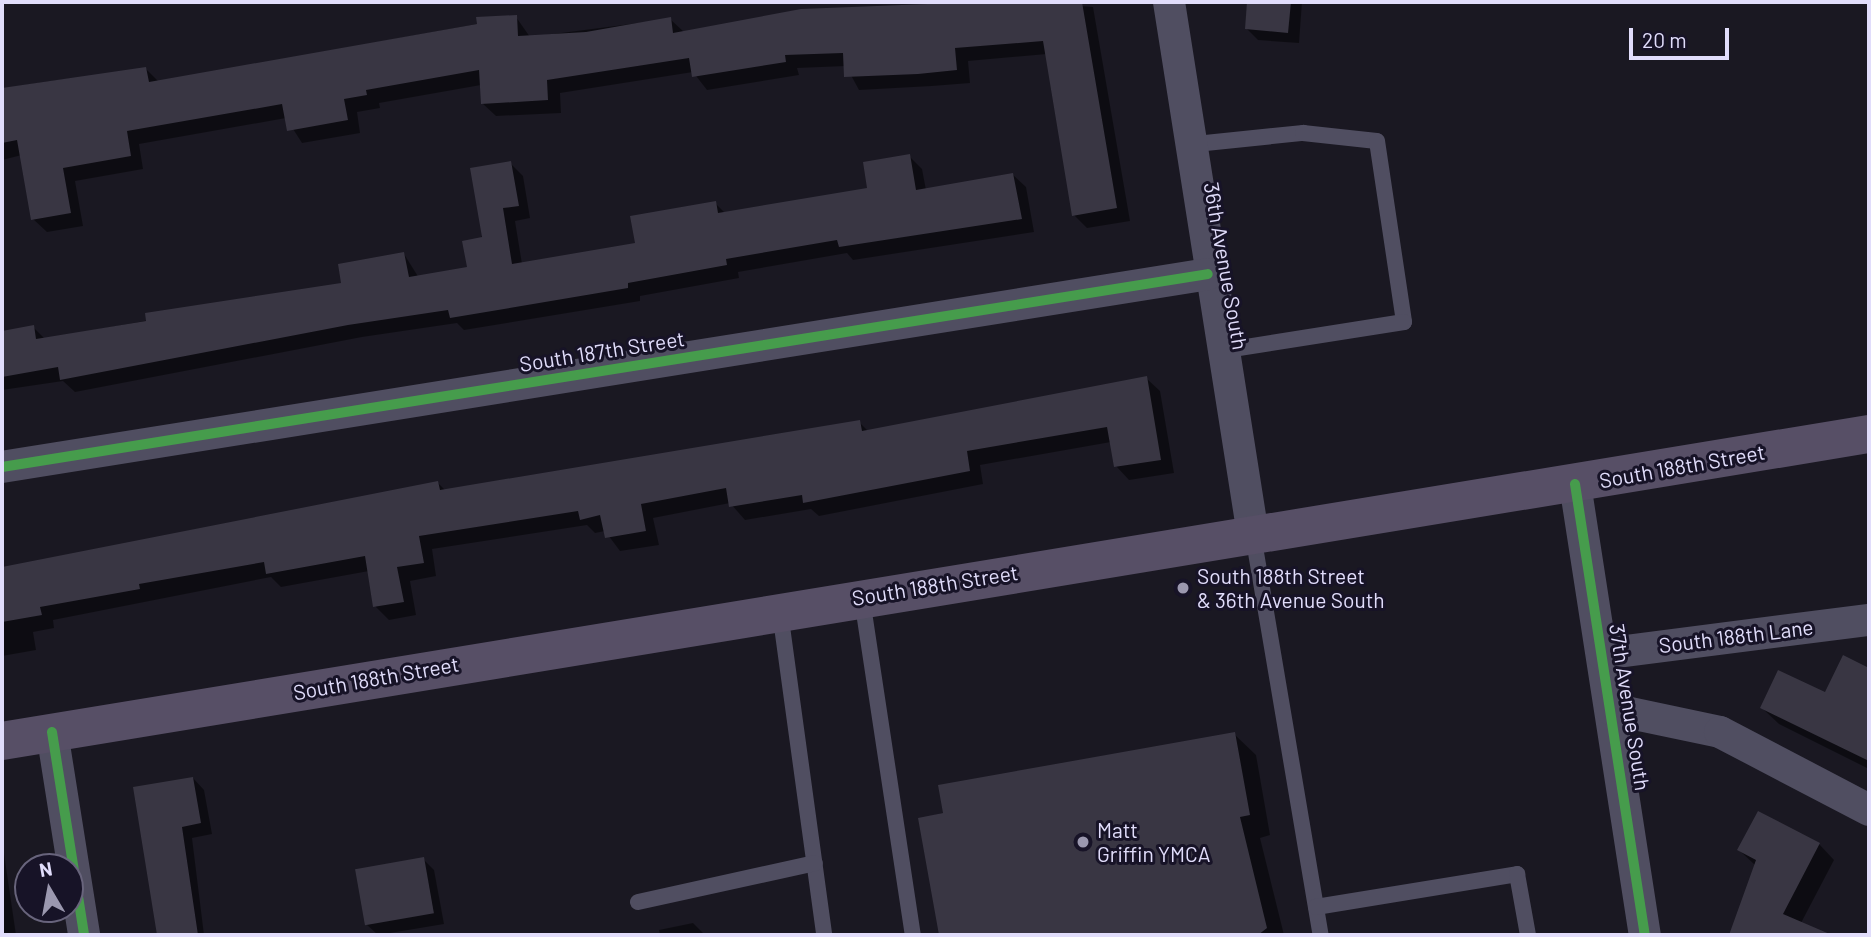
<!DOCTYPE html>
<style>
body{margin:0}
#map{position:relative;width:1871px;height:937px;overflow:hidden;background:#1a1822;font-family:Barlow,sans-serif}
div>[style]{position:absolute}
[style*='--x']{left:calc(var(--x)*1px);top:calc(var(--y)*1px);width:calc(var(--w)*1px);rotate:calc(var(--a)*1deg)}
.shadow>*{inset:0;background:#0007}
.building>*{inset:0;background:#393643;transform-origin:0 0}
.service>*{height:16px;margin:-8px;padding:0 8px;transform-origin:8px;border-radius:8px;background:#504e61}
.minor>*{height:32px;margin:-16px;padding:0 16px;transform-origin:16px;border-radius:16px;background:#504e61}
.primary>*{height:38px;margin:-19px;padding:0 19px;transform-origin:19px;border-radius:19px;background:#574f66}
.cycleway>*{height:10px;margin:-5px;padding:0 5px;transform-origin:5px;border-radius:5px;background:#469c4c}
.dots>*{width:19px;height:19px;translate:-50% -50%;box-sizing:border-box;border:4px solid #171327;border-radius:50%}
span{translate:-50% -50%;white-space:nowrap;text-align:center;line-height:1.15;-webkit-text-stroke:6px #171327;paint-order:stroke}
.street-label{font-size:21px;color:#e1ddfb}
.poi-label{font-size:21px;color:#e1ddfb}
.left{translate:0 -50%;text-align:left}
.frame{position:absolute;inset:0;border:4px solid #e1ddfb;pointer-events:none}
.north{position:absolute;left:14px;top:853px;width:70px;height:70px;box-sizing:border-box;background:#171327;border:2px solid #68647c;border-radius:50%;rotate:350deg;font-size:19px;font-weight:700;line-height:28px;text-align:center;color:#e1ddfb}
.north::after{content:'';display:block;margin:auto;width:24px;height:32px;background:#9b98af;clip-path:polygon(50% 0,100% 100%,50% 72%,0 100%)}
.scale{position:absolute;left:1629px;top:28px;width:100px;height:32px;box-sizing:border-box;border:4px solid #e1ddfb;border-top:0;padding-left:9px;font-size:21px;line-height:24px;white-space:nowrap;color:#e1ddfb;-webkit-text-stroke:5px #171327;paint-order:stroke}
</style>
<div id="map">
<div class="shadow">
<i style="clip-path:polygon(1034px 2px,1093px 7px,1130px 221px,1087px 228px,1074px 215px,1047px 54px,968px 61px,970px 83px,932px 86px,859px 90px,846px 66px,797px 68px,799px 75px,707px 90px,693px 72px,560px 93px,561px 113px,496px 116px,482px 103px,481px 85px,379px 103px,380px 108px,357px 112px,360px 133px,302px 143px,286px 118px,139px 144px,143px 169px,75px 181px,83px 226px,47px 232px,33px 219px,22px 155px,2px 160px,2px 89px,44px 82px,146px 69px,159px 82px,516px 17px,530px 37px,670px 19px,684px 32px)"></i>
<i style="clip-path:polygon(1249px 2px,1302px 2px,1299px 43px,1258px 40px,1247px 29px)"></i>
<i style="clip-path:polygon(909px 156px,922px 169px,926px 190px,1013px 175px,1026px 187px,1034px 232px,853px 260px,847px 253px,738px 272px,739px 278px,640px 296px,640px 301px,464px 330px,457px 323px,362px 337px,75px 392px,63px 381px,2px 390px,2px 332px,33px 327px,45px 339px,343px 285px,404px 254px,419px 278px,469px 269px,510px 163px,523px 176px,530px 218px,515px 221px,522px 264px,637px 244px,715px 203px,726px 214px,869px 190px)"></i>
<i style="clip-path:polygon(1146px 378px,1160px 391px,1174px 473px,1129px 480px,1116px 466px,1111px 442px,980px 465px,983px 484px,819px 516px,811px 509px,745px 520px,730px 503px,653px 518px,659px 545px,620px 551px,605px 531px,595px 533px,587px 525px,432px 549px,436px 576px,410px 581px,416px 615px,389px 620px,375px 606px,369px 571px,281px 587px,271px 577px,53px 620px,54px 628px,33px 632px,36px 650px,2px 656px,2px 570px,438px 483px,446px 491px,859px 422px,868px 431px)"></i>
<i style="clip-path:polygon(1844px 658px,1869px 670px,1869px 769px,1779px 724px,1762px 708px,1825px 695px)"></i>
<i style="clip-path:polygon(1234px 734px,1256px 755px,1270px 835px,1260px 838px,1284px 935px,941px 935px,920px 819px)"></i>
<i style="clip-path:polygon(193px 778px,204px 790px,212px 834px,192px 838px,204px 935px,158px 935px,135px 789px)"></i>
<i style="clip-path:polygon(2px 840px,16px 935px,2px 935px)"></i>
<i style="clip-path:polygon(1819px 844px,1834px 860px,1801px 923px,1815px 935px,1731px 935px,1756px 866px,1739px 850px)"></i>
<i style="clip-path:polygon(423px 859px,434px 870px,444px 924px,378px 935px,366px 924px)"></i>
<i style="clip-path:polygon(693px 923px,705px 935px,660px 935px,659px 930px)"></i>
</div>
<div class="building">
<i style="clip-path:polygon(978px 2px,1082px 2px,1117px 208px,1072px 216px,1043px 41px,955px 48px,957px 70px,918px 74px,844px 77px,843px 53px,785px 55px,786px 62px,692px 77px,689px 58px,547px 80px,548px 100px,481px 104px,479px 70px,366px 90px,367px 95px,344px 99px,348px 120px,287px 131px,282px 104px,127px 131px,131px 156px,63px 168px,71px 213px,31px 220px,17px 140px,2px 143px,2px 88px,146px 67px,149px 82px,477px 24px,476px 17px,517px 15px,518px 36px,586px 32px,671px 17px,673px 33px,801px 9px)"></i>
<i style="clip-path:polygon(1247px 2px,1291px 2px,1288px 33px,1245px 29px)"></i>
<i style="clip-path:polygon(910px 154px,916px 190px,1013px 173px,1022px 219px,839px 247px,837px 240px,726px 259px,727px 265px,628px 283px,628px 288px,450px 318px,448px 310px,348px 325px,60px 380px,58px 367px,2px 377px,2px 331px,34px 325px,36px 339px,146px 321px,145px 313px,341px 283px,338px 264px,404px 252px,409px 277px,467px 267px,462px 241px,482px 237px,470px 168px,511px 161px,519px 206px,503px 208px,512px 264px,635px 243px,630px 216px,716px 201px,718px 213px,867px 188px,863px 162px)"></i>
<i style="clip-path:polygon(1147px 376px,1161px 460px,1114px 467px,1107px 427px,967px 451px,970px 471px,803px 503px,802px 495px,729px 507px,726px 488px,641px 504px,646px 531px,605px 538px,600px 515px,580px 520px,578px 511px,419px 536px,424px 563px,397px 567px,404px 602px,373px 607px,365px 556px,266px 574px,264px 562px,139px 584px,140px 589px,40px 607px,42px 615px,2px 622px,2px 567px,438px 481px,440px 490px,860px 420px,862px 431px)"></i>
<i style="clip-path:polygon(1843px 655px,1869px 668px,1869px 761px,1760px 708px,1778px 670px,1825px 692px)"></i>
<i style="clip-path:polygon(1235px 732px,1250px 815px,1240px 817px,1267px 928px,1258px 935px,939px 935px,918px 818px,943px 813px,938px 785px)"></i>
<i style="clip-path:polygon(193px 777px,201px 823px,182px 827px,198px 935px,157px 935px,133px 787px)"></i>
<i style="clip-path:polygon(1758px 811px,1820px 843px,1783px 914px,1832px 935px,1729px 935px,1756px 860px,1737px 850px)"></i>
<i style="left:424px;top:857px;width:57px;height:70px;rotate:80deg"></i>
</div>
<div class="service">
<i style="--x:1186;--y:145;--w:118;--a:-5.9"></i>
<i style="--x:1303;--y:133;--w:74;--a:6.2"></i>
<i style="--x:1377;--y:141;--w:183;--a:81.5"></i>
<i style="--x:1404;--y:322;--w:185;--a:171"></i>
<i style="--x:1253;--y:535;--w:406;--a:80.4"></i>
<i style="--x:862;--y:599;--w:340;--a:81.4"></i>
<i style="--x:780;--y:612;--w:326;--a:82.2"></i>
<i style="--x:638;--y:902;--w:181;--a:-12.4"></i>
<i style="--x:1316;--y:907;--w:204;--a:-9.3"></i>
<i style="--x:1517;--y:874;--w:62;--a:79.8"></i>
</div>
<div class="minor">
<i style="--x:1169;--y:2;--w:540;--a:81.04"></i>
<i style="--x:2;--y:467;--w:1221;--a:-9.09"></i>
<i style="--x:1575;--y:484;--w:456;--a:81.2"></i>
<i style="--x:1602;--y:654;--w:269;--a:-7.3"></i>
<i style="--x:1611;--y:709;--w:111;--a:11.9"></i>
<i style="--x:1720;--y:732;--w:168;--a:27.6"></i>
<i style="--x:52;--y:732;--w:206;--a:81"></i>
</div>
<div class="primary">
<i style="--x:2;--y:741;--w:1892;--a:-9.34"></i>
</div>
<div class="cycleway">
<i style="--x:2;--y:467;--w:1221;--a:-9.09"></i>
<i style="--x:1575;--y:484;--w:456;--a:81.2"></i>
<i style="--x:52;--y:732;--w:206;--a:81"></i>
</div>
<div class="dots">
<i style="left:1183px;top:588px;background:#9b98af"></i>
<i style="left:1083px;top:842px;background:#9b98af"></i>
</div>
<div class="street-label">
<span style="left:1226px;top:266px;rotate:80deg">36th Avenue South</span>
<span style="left:602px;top:351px;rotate:-9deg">South 187th Street</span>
<span style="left:1682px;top:466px;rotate:-10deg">South 188th Street</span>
<span style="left:935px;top:585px;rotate:-9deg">South 188th Street</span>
<span style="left:1736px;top:636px;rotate:-7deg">South 188th Lane</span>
<span style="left:376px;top:678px;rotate:-10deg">South 188th Street</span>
<span style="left:1630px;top:707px;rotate:81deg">37th Avenue South</span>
</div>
<div class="poi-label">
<span class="left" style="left:1197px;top:588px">South 188th Street<br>&amp; 36th Avenue South</span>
<span class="left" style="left:1097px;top:842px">Matt<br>Griffin YMCA</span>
</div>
<div class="frame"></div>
<div class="north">N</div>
<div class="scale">20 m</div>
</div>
